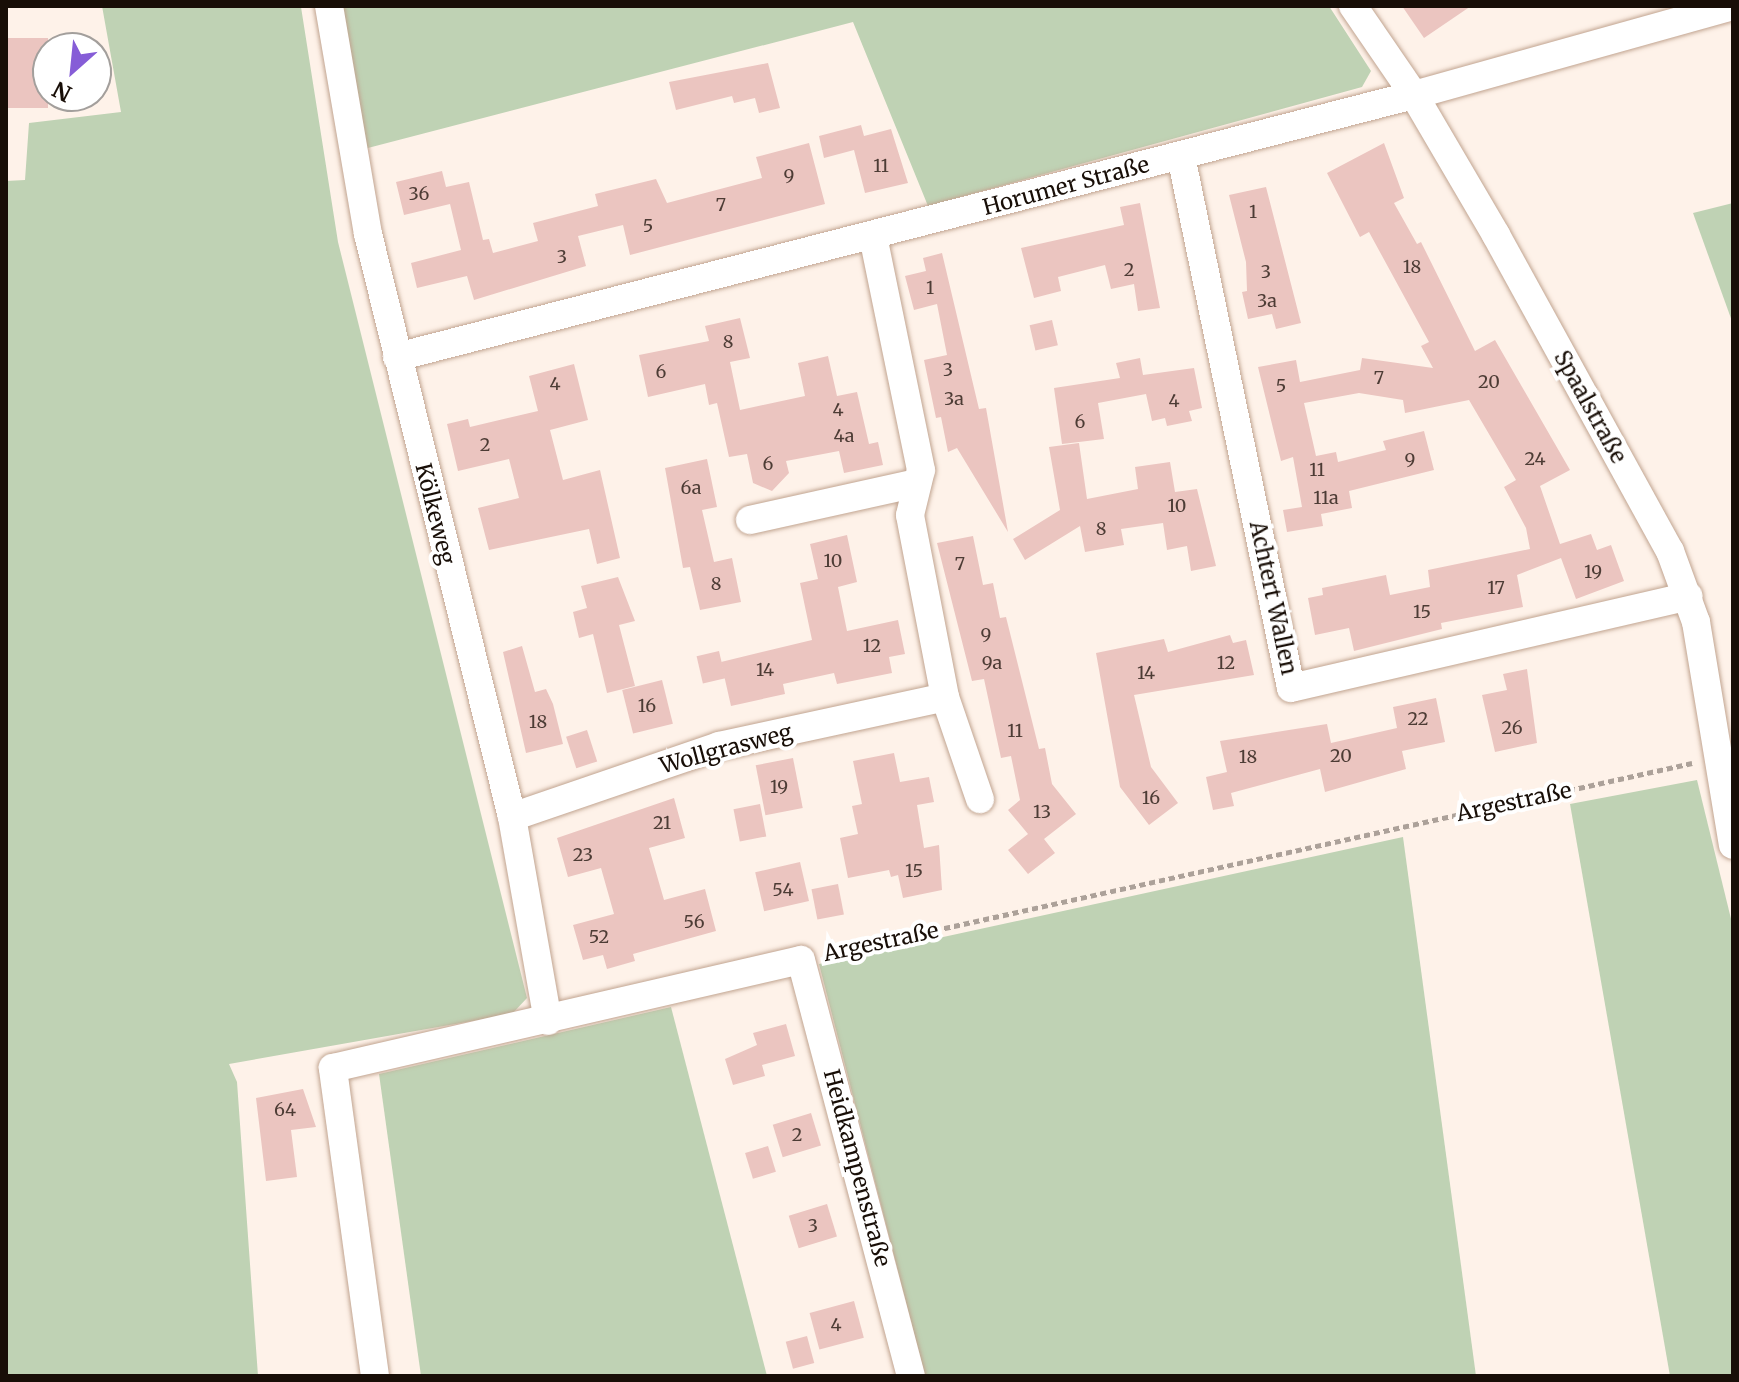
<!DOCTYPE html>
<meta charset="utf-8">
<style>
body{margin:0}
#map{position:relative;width:1739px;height:1382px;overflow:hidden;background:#fef2e9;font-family:Merriweather,serif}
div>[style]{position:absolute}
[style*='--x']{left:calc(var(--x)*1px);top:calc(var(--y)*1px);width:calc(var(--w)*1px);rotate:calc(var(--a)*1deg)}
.green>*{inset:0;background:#bfd2b4}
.building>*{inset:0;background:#ebc5c0;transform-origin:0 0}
.path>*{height:5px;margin-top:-2.5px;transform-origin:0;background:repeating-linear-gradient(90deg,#aca199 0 6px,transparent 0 10px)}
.roads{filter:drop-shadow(0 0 2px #c1a490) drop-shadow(0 0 2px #c1a490)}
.minor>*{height:28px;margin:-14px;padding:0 14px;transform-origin:14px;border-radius:14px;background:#fff}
span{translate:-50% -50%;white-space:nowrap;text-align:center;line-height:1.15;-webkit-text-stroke:8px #fff;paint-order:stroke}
.number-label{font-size:18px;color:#4d3c35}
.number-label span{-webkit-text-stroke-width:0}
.street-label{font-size:22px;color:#180e07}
.frame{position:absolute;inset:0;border:8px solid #180e07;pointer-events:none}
.north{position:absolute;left:32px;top:32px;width:80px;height:80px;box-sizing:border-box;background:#fff;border:2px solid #a39f9c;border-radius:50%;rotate:207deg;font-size:22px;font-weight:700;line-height:32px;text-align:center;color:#180e07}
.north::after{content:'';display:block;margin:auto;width:28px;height:36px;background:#865dd7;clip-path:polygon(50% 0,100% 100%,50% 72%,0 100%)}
</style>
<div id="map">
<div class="green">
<i style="clip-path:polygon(102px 6px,301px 7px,338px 242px,527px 998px,512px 1014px,229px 1064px,237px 1082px,258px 1376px,6px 1376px,6px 181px,25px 180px,29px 123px,121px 112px)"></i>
<i style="clip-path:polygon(342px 6px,1329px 6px,1371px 71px,1362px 87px,928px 206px,853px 22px,364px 149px)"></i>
<i style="clip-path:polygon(1733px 203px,1733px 324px,1693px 213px)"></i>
<i style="clip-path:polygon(1697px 780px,1733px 927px,1733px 1376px,1670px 1376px,1570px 804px)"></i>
<i style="clip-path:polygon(1403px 837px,1476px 1376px,925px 1376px,819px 964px)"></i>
<i style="clip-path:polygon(671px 1007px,767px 1376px,421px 1376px,379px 1074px)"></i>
</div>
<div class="building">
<i style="clip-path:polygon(1402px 6px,1471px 6px,1424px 38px)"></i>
<i style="left:48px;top:38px;width:70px;height:42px;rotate:90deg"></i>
<i style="clip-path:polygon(768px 63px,780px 108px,759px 113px,755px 98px,734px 103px,732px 96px,676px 110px,669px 82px)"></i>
<i style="clip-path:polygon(861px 125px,864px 136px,891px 129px,908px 183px,865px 193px,854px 150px,824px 158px,819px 136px)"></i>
<i style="clip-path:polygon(809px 143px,825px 204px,630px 255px,623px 225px,578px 236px,586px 266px,474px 300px,467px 276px,417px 288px,411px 263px,461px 250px,450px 204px,404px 215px,396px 182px,442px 171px,446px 187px,469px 182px,483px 240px,489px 239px,493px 253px,538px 241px,533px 223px,598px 206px,595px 194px,656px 179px,667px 203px,762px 178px,756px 157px)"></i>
<i style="clip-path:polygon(1384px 143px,1404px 198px,1394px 203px,1417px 244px,1421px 242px,1475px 351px,1495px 340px,1570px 470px,1540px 486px,1560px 544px,1591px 534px,1597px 550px,1611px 545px,1624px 581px,1576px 599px,1561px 558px,1517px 575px,1523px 607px,1441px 623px,1442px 629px,1354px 651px,1349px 628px,1315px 635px,1308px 598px,1323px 595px,1322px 588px,1386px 575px,1390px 595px,1430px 587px,1428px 570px,1530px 549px,1526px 528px,1504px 487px,1516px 480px,1469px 400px,1405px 413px,1403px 400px,1359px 393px,1304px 403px,1316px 456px,1336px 452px,1338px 462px,1386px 450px,1383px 441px,1424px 431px,1434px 470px,1349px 491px,1352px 508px,1321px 514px,1323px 526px,1287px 532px,1283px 510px,1302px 507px,1293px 457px,1281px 461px,1258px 367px,1296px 360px,1300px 382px,1360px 370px,1362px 358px,1433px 368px,1421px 346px,1429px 342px,1369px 232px,1360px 237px,1327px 173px)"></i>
<i style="clip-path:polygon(1266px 187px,1301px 323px,1276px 329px,1272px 314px,1248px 319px,1242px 292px,1247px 291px,1246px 262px,1229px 195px)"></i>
<i style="clip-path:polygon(1140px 203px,1160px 308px,1138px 311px,1134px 284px,1111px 289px,1105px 265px,1058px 277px,1061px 291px,1034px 298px,1021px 248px,1124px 225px,1120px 207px)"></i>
<i style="clip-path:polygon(942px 253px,979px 409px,986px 408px,1008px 532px,957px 448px,948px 452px,941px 417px,936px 418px,924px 360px,947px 355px,937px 304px,914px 310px,905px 276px,926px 271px,923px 258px)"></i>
<i style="clip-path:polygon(740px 318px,750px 358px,730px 362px,740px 410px,805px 396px,798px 363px,828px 356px,837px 396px,857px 392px,869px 444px,878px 442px,883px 465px,844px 473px,839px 451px,786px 461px,789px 473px,772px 491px,753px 483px,747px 454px,729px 457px,717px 403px,709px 405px,705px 384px,648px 397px,639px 355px,709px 341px,705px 326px)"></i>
<i style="left:1052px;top:320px;width:26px;height:23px;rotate:77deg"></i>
<i style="clip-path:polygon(1140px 358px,1143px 375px,1194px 368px,1202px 408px,1189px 411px,1192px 421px,1167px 426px,1165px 418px,1152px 421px,1146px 394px,1098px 403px,1104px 439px,1062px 444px,1054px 388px,1120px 378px,1116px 363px)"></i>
<i style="clip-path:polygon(574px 364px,588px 420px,550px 430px,563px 480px,600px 470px,620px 558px,597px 564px,589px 529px,489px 550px,478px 508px,519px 498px,509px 459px,458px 471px,447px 424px,468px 419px,470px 427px,538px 411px,529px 376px)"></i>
<i style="clip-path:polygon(1079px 443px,1087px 499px,1138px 489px,1135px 467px,1170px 462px,1175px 492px,1197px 489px,1216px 566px,1191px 571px,1187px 546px,1167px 550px,1163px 523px,1121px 529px,1124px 545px,1085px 552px,1080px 526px,1025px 560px,1013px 539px,1060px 510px,1049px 447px)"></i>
<i style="clip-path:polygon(707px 459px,717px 507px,702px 510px,714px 562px,732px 558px,741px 602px,700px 610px,690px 567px,683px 568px,665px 468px)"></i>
<i style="clip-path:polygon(847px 535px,857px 582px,838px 587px,847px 631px,898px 620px,905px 654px,889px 657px,892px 673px,837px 684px,834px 673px,783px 684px,785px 694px,731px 706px,721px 662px,812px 640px,800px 583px,818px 579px,810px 544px)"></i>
<i style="clip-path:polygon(973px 536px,983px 585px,993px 583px,1000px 618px,1006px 617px,1039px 749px,1045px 748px,1052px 784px,1076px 814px,1044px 839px,1055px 853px,1028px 874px,1008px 850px,1028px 834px,1008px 810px,1020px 800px,1011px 756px,1001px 758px,984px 679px,972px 681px,937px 543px)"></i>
<i style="clip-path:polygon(618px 577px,635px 621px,619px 625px,635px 686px,607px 693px,593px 634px,579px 638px,573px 612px,587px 608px,581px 586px)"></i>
<i style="clip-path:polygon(1230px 635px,1233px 643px,1246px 640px,1254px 675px,1134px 695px,1151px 767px,1178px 803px,1149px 825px,1120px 787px,1096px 653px,1164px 639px,1168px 652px)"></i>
<i style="clip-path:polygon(522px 646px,535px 692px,546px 689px,553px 704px,563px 744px,526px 753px,503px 652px)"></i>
<i style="left:719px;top:651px;width:28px;height:23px;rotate:77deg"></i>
<i style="clip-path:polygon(1527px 669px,1537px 743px,1495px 752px,1482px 695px,1507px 690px,1503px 674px)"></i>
<i style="left:662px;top:680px;width:45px;height:41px;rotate:76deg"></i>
<i style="clip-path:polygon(1436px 698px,1445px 742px,1402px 751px,1406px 769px,1325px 792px,1320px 769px,1231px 793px,1234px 806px,1213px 810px,1206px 777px,1227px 772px,1220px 741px,1327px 724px,1331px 743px,1397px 728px,1393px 707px)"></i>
<i style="left:587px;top:730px;width:33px;height:22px;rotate:72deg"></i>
<i style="clip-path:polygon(894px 753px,900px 782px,929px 777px,934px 802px,917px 805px,924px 848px,939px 845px,942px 890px,903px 898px,898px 875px,891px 877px,889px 870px,848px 878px,840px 838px,858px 834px,852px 806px,862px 804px,853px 761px)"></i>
<i style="left:793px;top:758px;width:51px;height:38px;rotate:79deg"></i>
<i style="clip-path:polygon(674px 798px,685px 838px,649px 848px,664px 900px,705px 889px,716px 931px,633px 954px,635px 961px,607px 969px,603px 955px,583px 960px,573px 925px,614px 914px,601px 868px,568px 877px,557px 838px)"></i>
<i style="left:760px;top:804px;width:33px;height:27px;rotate:79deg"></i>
<i style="left:800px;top:862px;width:40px;height:46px;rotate:77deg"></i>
<i style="left:838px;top:884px;width:31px;height:27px;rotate:79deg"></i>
<i style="clip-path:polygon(786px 1024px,795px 1056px,762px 1065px,765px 1076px,733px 1085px,725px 1059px,757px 1045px,753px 1033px)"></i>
<i style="clip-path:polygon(303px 1089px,316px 1127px,291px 1130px,297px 1177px,266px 1181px,256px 1098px)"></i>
<i style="left:811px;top:1113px;width:34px;height:40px;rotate:73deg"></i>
<i style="left:768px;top:1146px;width:27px;height:24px;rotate:73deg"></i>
<i style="left:827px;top:1204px;width:34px;height:40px;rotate:73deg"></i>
<i style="left:854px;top:1301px;width:38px;height:46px;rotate:75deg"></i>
<i style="left:807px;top:1336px;width:28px;height:22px;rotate:75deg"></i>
</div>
<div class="path">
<i style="--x:827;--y:954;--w:886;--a:-12.45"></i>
</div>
<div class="roads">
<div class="minor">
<i style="--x:329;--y:6;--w:231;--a:80.3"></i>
<i style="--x:368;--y:234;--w:601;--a:76.13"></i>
<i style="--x:512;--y:817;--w:207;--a:80"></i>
<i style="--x:1353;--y:6;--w:108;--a:55.6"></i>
<i style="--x:1414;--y:95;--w:162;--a:59.6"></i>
<i style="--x:1496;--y:235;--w:361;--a:61.2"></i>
<i style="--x:1670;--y:551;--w:76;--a:69.9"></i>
<i style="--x:1696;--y:622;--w:226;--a:80.6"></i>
<i style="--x:1181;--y:156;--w:543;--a:78.32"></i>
<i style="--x:1291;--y:688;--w:408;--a:-13"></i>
<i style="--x:397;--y:357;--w:1050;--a:-14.45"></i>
<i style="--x:1414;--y:95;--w:330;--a:-15.6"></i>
<i style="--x:750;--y:520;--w:171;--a:-12.5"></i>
<i style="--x:945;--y:697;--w:108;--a:71.1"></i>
<i style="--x:512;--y:817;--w:219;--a:-18.9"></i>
<i style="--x:719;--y:746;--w:231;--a:-12.2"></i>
<i style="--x:945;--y:697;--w:185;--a:-100.9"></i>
<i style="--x:910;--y:515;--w:46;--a:-76.3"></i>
<i style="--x:921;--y:470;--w:238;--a:-101.6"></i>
<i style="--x:375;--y:1376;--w:311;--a:-97.8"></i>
<i style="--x:333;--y:1068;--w:480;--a:-13"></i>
<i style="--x:801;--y:960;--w:430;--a:75.2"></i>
</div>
</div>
<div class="number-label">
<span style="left:881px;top:166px">11</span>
<span style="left:789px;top:176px">9</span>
<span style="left:419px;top:194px">36</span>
<span style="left:721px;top:205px">7</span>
<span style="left:1253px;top:212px">1</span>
<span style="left:648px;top:226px">5</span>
<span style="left:562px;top:257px">3</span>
<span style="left:1412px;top:267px">18</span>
<span style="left:1129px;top:270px">2</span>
<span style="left:1266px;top:272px">3</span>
<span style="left:930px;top:288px">1</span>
<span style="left:1267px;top:301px">3a</span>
<span style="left:728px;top:342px">8</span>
<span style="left:948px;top:370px">3</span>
<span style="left:661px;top:372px">6</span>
<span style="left:1379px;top:378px">7</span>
<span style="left:1489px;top:382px">20</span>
<span style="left:555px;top:384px">4</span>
<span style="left:1281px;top:386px">5</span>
<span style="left:954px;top:399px">3a</span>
<span style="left:1174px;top:401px">4</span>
<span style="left:838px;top:410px">4</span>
<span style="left:1080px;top:422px">6</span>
<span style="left:844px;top:436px">4a</span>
<span style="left:485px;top:445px">2</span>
<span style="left:1535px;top:459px">24</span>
<span style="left:1410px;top:460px">9</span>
<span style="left:768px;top:464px">6</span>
<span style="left:1317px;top:470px">11</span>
<span style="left:691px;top:488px">6a</span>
<span style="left:1326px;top:498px">11a</span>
<span style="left:1177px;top:506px">10</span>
<span style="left:1101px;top:529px">8</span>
<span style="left:833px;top:561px">10</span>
<span style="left:960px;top:564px">7</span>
<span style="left:1593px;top:572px">19</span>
<span style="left:716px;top:584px">8</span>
<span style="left:1496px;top:588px">17</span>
<span style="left:1422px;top:612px">15</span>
<span style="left:986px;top:635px">9</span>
<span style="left:872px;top:646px">12</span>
<span style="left:992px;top:663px">9a</span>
<span style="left:1226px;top:663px">12</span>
<span style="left:765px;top:670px">14</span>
<span style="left:1146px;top:673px">14</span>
<span style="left:647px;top:706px">16</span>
<span style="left:1418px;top:719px">22</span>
<span style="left:538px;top:722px">18</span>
<span style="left:1512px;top:728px">26</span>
<span style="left:1015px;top:731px">11</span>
<span style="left:1341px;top:756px">20</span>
<span style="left:1248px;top:757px">18</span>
<span style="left:779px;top:787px">19</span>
<span style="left:1151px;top:798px">16</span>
<span style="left:1042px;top:812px">13</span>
<span style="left:662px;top:823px">21</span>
<span style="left:583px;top:855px">23</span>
<span style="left:914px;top:871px">15</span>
<span style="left:783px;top:890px">54</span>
<span style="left:694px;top:922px">56</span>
<span style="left:599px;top:937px">52</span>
<span style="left:285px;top:1110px">64</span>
<span style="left:797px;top:1135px">2</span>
<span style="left:813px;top:1226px">3</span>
<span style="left:836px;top:1325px">4</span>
</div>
<div class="street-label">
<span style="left:1066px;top:186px;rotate:-15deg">Horumer Straße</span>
<span style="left:1590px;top:407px;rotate:61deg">Spaalstraße</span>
<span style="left:435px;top:514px;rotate:76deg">Kölkeweg</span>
<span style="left:1273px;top:598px;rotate:78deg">Achtert Wallen</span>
<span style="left:726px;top:749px;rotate:-15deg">Wollgrasweg</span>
<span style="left:1514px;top:802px;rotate:-12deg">Argestraße</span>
<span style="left:881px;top:942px;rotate:-12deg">Argestraße</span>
<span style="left:857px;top:1168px;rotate:75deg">Heidkampenstraße</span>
</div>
<div class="frame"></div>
<div class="north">N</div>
</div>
